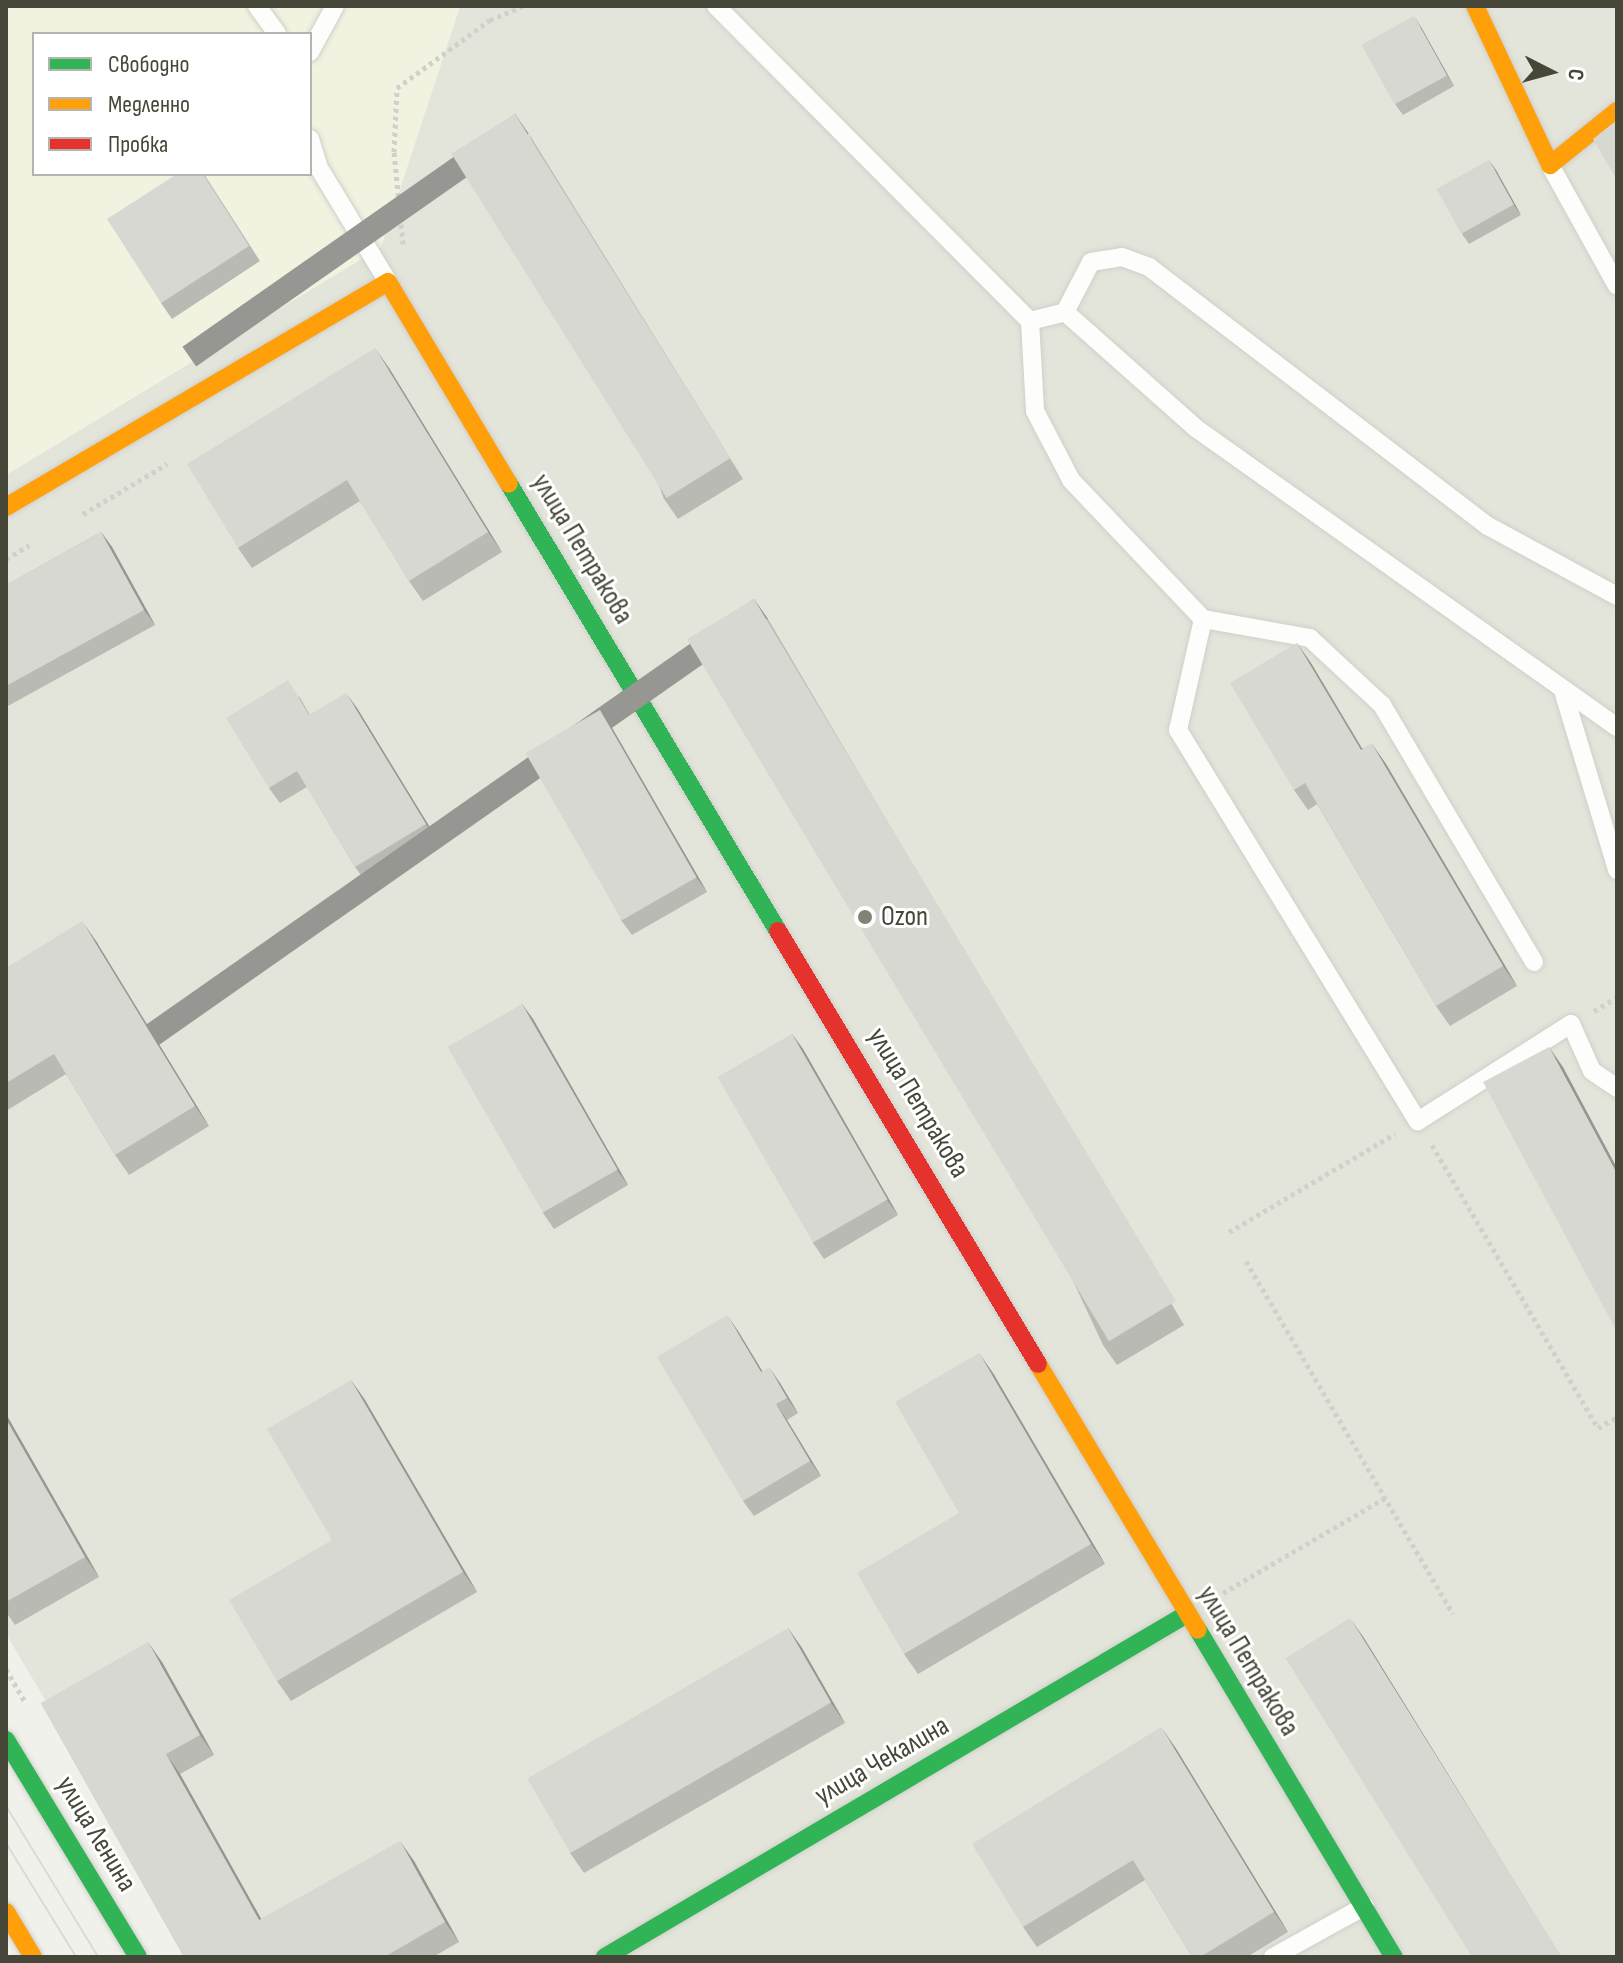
<!DOCTYPE html>
<meta charset="utf-8">
<style>
body{margin:0}
#map{position:relative;width:1623px;height:1963px;overflow:hidden;background:#f1f1ec;font-family:"Sofia Sans Condensed",sans-serif}
div>[style]{position:absolute}
[style*='--x']{left:calc(var(--x)*1px);top:calc(var(--y)*1px);width:calc(var(--w)*1px);rotate:calc(var(--a)*1deg)}
.residential>*{inset:0;background:#e3e5da}
.commercial>*{inset:0;background:#f2f2e0}
.path>*{height:5px;margin-top:-2.5px;transform-origin:0;background:repeating-linear-gradient(90deg,#d1d1cb 0 4px,transparent 0 8px)}
.roads{filter:drop-shadow(0 0 2px #cfcfca) drop-shadow(0 0 2px #cfcfca)}
.lane>*{height:18px;margin:-9px;padding:0 9px;transform-origin:9px;border-radius:9px;background:#fdfdfc}
.fast>*{height:18px;margin:-9px;padding:0 9px;transform-origin:9px;border-radius:9px;background:#30b455}
.slow>*{height:18px;margin:-9px;padding:0 9px;transform-origin:9px;border-radius:9px;background:#ff9f0a}
.jam>*{height:18px;margin:-9px;padding:0 9px;transform-origin:9px;border-radius:9px;background:#e5322d}
.tram>*{height:2px;margin:-1px;padding:0 1px;transform-origin:1px;border-radius:1px;background:#dadad9}
.wall>*{inset:0;background:#b9bab4}
.shaded-wall>*{inset:0;background:#969792;transform-origin:0 0}
.building>*{inset:0;background:#d7d8d1;transform-origin:0 0}
.dots>*{width:22px;height:22px;translate:-50% -50%;box-sizing:border-box;border:4px solid #fff;border-radius:50%}
span{translate:-50% -50%;white-space:nowrap;text-align:center;line-height:1.15;-webkit-text-stroke:6px #fff;paint-order:stroke}
.street-label{font-size:28px;color:#464738}
.poi-label{font-size:28px;color:#464738}
.left{translate:0 -50%;text-align:left}
.frame{position:absolute;inset:0;border:8px solid #464738;pointer-events:none}
.legend{position:absolute;left:32px;top:32px;width:280px;height:144px;box-sizing:border-box;background:#fff;border:2px solid #b5b5af;margin:0;padding:10px 14px;list-style:none;font-size:24px;color:#464738}
.legend li{display:flex;align-items:center;gap:16px;height:40px}
.legend b{width:40px;border:2px solid #b5b5af}
.north{position:absolute;left:1511px;top:32px;width:80px;height:80px;-webkit-text-stroke:6px #fff;paint-order:stroke;rotate:96deg;font-size:22px;font-weight:700;line-height:32px;text-align:center;color:#464738}
.north::after{content:'';display:block;margin:auto;width:28px;height:36px;background:#464738;clip-path:polygon(50% 0,100% 100%,50% 72%,0 100%)}
</style>
<div id="map">
<div class="residential">
<i style="clip-path:polygon(460px 6px,1617px 6px,1617px 1957px,198px 1957px,6px 1634px,6px 475px,381px 247px)"></i>
</div>
<div class="commercial">
<i style="clip-path:polygon(evenodd,6px 6px,460px 6px,381px 247px,6px 475px,6px 6px,34px 34px,310px 34px,310px 174px,34px 174px,34px 34px)"></i>
</div>
<div class="path">
<i style="--x:403;--y:244;--w:92;--a:-95.6"></i>
<i style="--x:394;--y:152;--w:64;--a:-87.3"></i>
<i style="--x:397;--y:88;--w:115;--a:-36.2"></i>
<i style="--x:490;--y:20;--w:36;--a:-23"></i>
<i style="--x:83;--y:514;--w:98;--a:-30.8"></i>
<i style="--x:6;--y:559;--w:27;--a:-31"></i>
<i style="--x:1594;--y:1011;--w:27;--a:-31"></i>
<i style="--x:1432;--y:1145;--w:328;--a:59.6"></i>
<i style="--x:1598;--y:1428;--w:22;--a:-30"></i>
<i style="--x:1229;--y:1232;--w:193;--a:-30.6"></i>
<i style="--x:1246;--y:1261;--w:409;--a:59.6"></i>
<i style="--x:1223;--y:1593;--w:188;--a:-30.4"></i>
<i style="--x:6;--y:1669;--w:39;--a:60"></i>
</div>
<div class="roads">
<div class="lane">
<i style="--x:257;--y:6;--w:34;--a:54"></i>
<i style="--x:716;--y:6;--w:445;--a:45.1"></i>
<i style="--x:1030;--y:321;--w:90;--a:86.8"></i>
<i style="--x:1035;--y:411;--w:78;--a:62.4"></i>
<i style="--x:1071;--y:480;--w:192;--a:46.5"></i>
<i style="--x:310;--y:52;--w:52;--a:-61.5"></i>
<i style="--x:310;--y:139;--w:30;--a:73"></i>
<i style="--x:319;--y:168;--w:133;--a:58.8"></i>
<i style="--x:1550;--y:165;--w:138;--a:61"></i>
<i style="--x:1065;--y:312;--w:56;--a:-62.5"></i>
<i style="--x:1091;--y:262;--w:31;--a:-9"></i>
<i style="--x:1122;--y:257;--w:29;--a:20"></i>
<i style="--x:1149;--y:267;--w:427;--a:37.4"></i>
<i style="--x:1488;--y:526;--w:147;--a:28.5"></i>
<i style="--x:1030;--y:321;--w:36;--a:-14"></i>
<i style="--x:1065;--y:312;--w:176;--a:41.6"></i>
<i style="--x:1197;--y:429;--w:515;--a:35.36"></i>
<i style="--x:1564;--y:694;--w:184;--a:73.2"></i>
<i style="--x:1534;--y:962;--w:299;--a:-120.6"></i>
<i style="--x:1382;--y:705;--w:98;--a:-137.1"></i>
<i style="--x:1310;--y:638;--w:109;--a:-169.9"></i>
<i style="--x:1203;--y:619;--w:114;--a:102.7"></i>
<i style="--x:1178;--y:730;--w:459;--a:58.5"></i>
<i style="--x:1418;--y:1121;--w:181;--a:-32.4"></i>
<i style="--x:1571;--y:1024;--w:51;--a:65.9"></i>
<i style="--x:1592;--y:1071;--w:30;--a:34"></i>
<i style="--x:1273;--y:1957;--w:105;--a:-29"></i>
</div>
<div class="fast">
<i style="--x:509;--y:484;--w:522;--a:58.96"></i>
<i style="--x:1198;--y:1630;--w:381;--a:59.1"></i>
<i style="--x:6;--y:1740;--w:254;--a:58.7"></i>
<i style="--x:605;--y:1957;--w:676;--a:-30.51"></i>
</div>
<div class="slow">
<i style="--x:1475;--y:6;--w:176;--a:64.7"></i>
<i style="--x:1550;--y:165;--w:86;--a:-38.9"></i>
<i style="--x:6;--y:507;--w:443;--a:-30.5"></i>
<i style="--x:388;--y:282;--w:235;--a:59.1"></i>
<i style="--x:1038;--y:1364;--w:310;--a:59"></i>
<i style="--x:6;--y:1912;--w:52;--a:59"></i>
</div>
<div class="jam">
<i style="--x:778;--y:931;--w:505;--a:59.02"></i>
</div>
</div>
<div class="tram">
<i style="--x:6;--y:1806;--w:177;--a:58.6"></i>
<i style="--x:6;--y:1843;--w:134;--a:58.4"></i>
</div>
<div class="wall">
<i style="clip-path:polygon(1421px 27px,1454px 86px,1403px 115px,1395px 104px)"></i>
<i style="clip-path:polygon(529px 134px,743px 479px,678px 519px,664px 499px)"></i>
<i style="clip-path:polygon(1496px 170px,1521px 215px,1469px 244px,1462px 234px)"></i>
<i style="clip-path:polygon(204px 174px,260px 261px,172px 319px,161px 303px)"></i>
<i style="clip-path:polygon(389px 368px,502px 552px,423px 601px,409px 581px,360px 501px,252px 568px,238px 548px)"></i>
<i style="clip-path:polygon(101px 532px,112px 547px,155px 625px,6px 707px,6px 585px)"></i>
<i style="clip-path:polygon(754px 599px,768px 619px,1184px 1325px,1117px 1365px,1103px 1345px)"></i>
<i style="clip-path:polygon(1297px 643px,1311px 663px,1362px 749px,1372px 744px,1386px 764px,1517px 986px,1450px 1026px,1436px 1006px,1317px 804px,1308px 810px,1294px 790px)"></i>
<i style="clip-path:polygon(299px 696px,310px 715px,357px 708px,437px 839px,366px 882px,355px 867px,307px 787px,280px 803px,269px 788px)"></i>
<i style="clip-path:polygon(611px 726px,707px 892px,632px 935px,621px 920px)"></i>
<i style="clip-path:polygon(96px 941px,209px 1126px,129px 1175px,115px 1155px,66px 1074px,6px 1111px,6px 968px)"></i>
<i style="clip-path:polygon(522px 1004px,533px 1019px,628px 1185px,554px 1229px,543px 1213px)"></i>
<i style="clip-path:polygon(792px 1034px,803px 1049px,898px 1215px,824px 1259px,813px 1243px)"></i>
<i style="clip-path:polygon(738px 1331px,762px 1371px,780px 1383px,798px 1413px,787px 1420px,821px 1476px,754px 1516px,743px 1501px)"></i>
<i style="clip-path:polygon(993px 1373px,1105px 1564px,918px 1674px,904px 1654px,959px 1513px)"></i>
<i style="clip-path:polygon(351px 1380px,365px 1400px,477px 1592px,291px 1701px,277px 1681px,332px 1540px)"></i>
<i style="clip-path:polygon(6px 1414px,99px 1577px,15px 1625px,6px 1612px)"></i>
<i style="clip-path:polygon(788px 1628px,802px 1648px,845px 1723px,584px 1873px,570px 1853px)"></i>
<i style="clip-path:polygon(162px 1662px,214px 1755px,180px 1774px,261px 1919px,414px 1861px,459px 1942px,433px 1957px,184px 1957px,41px 1703px)"></i>
<i style="clip-path:polygon(1175px 1747px,1288px 1932px,1247px 1957px,1192px 1957px,1145px 1880px,1037px 1947px,1023px 1927px)"></i>
</div>
<div class="shaded-wall">
<i style="clip-path:polygon(1414px 16px,1421px 27px,1454px 86px,1447px 75px)"></i>
<i style="left:515px;top:114px;width:24px;height:406px;rotate:55deg"></i>
<i style="clip-path:polygon(1489px 160px,1496px 170px,1521px 215px,1514px 205px)"></i>
<i style="clip-path:polygon(375px 348px,389px 368px,502px 552px,488px 532px)"></i>
<i style="clip-path:polygon(101px 532px,112px 547px,155px 625px,144px 610px)"></i>
<i style="left:754px;top:599px;width:24px;height:819px;rotate:55deg"></i>
<i style="clip-path:polygon(1297px 643px,1311px 663px,1375px 770px,1361px 750px)"></i>
<i style="clip-path:polygon(346px 693px,357px 708px,437px 839px,426px 824px)"></i>
<i style="clip-path:polygon(600px 710px,611px 726px,707px 892px,696px 877px)"></i>
<i style="clip-path:polygon(1372px 744px,1386px 764px,1517px 986px,1503px 966px)"></i>
<i style="clip-path:polygon(82px 921px,96px 941px,209px 1126px,195px 1106px)"></i>
<i style="clip-path:polygon(522px 1004px,533px 1019px,628px 1185px,617px 1170px)"></i>
<i style="clip-path:polygon(792px 1034px,803px 1049px,898px 1215px,887px 1200px)"></i>
<i style="clip-path:polygon(1549px 1047px,1563px 1067px,1617px 1168px,1617px 1174px)"></i>
<i style="clip-path:polygon(727px 1315px,738px 1331px,772px 1387px,761px 1372px)"></i>
<i style="clip-path:polygon(979px 1353px,993px 1373px,1105px 1564px,1091px 1544px)"></i>
<i style="clip-path:polygon(769px 1367px,780px 1383px,798px 1413px,787px 1398px)"></i>
<i style="clip-path:polygon(351px 1380px,365px 1400px,477px 1592px,463px 1572px)"></i>
<i style="clip-path:polygon(776px 1404px,787px 1420px,821px 1476px,810px 1461px)"></i>
<i style="clip-path:polygon(6px 1414px,99px 1577px,85px 1557px,6px 1419px)"></i>
<i style="clip-path:polygon(1350px 1618px,1364px 1638px,1561px 1957px,1560px 1957px)"></i>
<i style="clip-path:polygon(788px 1628px,802px 1648px,845px 1723px,831px 1703px)"></i>
<i style="clip-path:polygon(148px 1642px,162px 1662px,214px 1755px,200px 1735px)"></i>
<i style="clip-path:polygon(1161px 1727px,1175px 1747px,1288px 1932px,1274px 1912px)"></i>
<i style="clip-path:polygon(166px 1754px,180px 1774px,273px 1940px,259px 1920px)"></i>
<i style="clip-path:polygon(400px 1841px,414px 1861px,459px 1942px,445px 1922px)"></i>
</div>
<div class="building">
<i style="left:1414px;top:16px;width:68px;height:60px;rotate:61deg"></i>
<i style="left:515px;top:114px;width:406px;height:75px;rotate:58deg"></i>
<i style="clip-path:polygon(1617px 120px,1617px 180px,1593px 139px)"></i>
<i style="left:1489px;top:160px;width:51px;height:60px;rotate:61deg"></i>
<i style="clip-path:polygon(177px 174px,203px 174px,249px 246px,161px 303px,107px 219px)"></i>
<i style="clip-path:polygon(375px 348px,488px 532px,409px 581px,347px 480px,238px 548px,187px 464px)"></i>
<i style="clip-path:polygon(101px 532px,144px 610px,6px 686px,6px 585px)"></i>
<i style="left:754px;top:599px;width:819px;height:78px;rotate:59deg"></i>
<i style="clip-path:polygon(1297px 643px,1361px 750px,1372px 744px,1503px 966px,1436px 1006px,1305px 783px,1294px 790px,1230px 683px)"></i>
<i style="clip-path:polygon(288px 680px,309px 715px,346px 693px,426px 824px,355px 867px,297px 771px,269px 788px,226px 718px)"></i>
<i style="left:600px;top:710px;width:193px;height:86px;rotate:60deg"></i>
<i style="clip-path:polygon(82px 921px,195px 1106px,115px 1155px,54px 1054px,6px 1083px,6px 968px)"></i>
<i style="left:522px;top:1004px;width:191px;height:86px;rotate:60deg"></i>
<i style="left:792px;top:1034px;width:191px;height:86px;rotate:60deg"></i>
<i style="clip-path:polygon(1549px 1047px,1617px 1174px,1617px 1332px,1483px 1082px)"></i>
<i style="clip-path:polygon(727px 1315px,761px 1372px,769px 1367px,787px 1398px,776px 1404px,810px 1461px,743px 1501px,657px 1357px)"></i>
<i style="clip-path:polygon(979px 1353px,1091px 1544px,904px 1654px,857px 1573px,959px 1513px,895px 1402px)"></i>
<i style="clip-path:polygon(351px 1380px,463px 1572px,277px 1681px,229px 1600px,332px 1540px,267px 1429px)"></i>
<i style="clip-path:polygon(6px 1419px,85px 1557px,6px 1602px)"></i>
<i style="left:1350px;top:1618px;width:399px;height:76px;rotate:58deg"></i>
<i style="left:788px;top:1628px;width:86px;height:301px;rotate:60deg"></i>
<i style="clip-path:polygon(148px 1642px,200px 1735px,166px 1754px,259px 1920px,400px 1841px,445px 1922px,384px 1957px,184px 1957px,41px 1703px)"></i>
<i style="clip-path:polygon(1161px 1727px,1274px 1912px,1200px 1957px,1192px 1957px,1133px 1860px,1023px 1927px,972px 1844px)"></i>
</div>
<div class="dots">
<i style="left:865px;top:917px;background:#828277"></i>
</div>
<div class="street-label">
<span style="left:582px;top:549px;rotate:59deg">улица Петракова</span>
<span style="left:918px;top:1103px;rotate:59deg">улица Петракова</span>
<span style="left:1248px;top:1661px;rotate:59deg">улица Петракова</span>
<span style="left:882px;top:1761px;rotate:-30deg">улица Чекалина</span>
<span style="left:96px;top:1834px;rotate:59deg">улица Ленина</span>
</div>
<div class="poi-label">
<span class="left" style="left:881px;top:917px">Ozon</span>
</div>
<div class="frame"></div>
<ul class="legend">
<li><b style="height:10px;background:#30b455"></b>Свободно</li>
<li><b style="height:10px;background:#ff9f0a"></b>Медленно</li>
<li><b style="height:10px;background:#e5322d"></b>Пробка</li>
</ul>
<div class="north">С</div>
</div>
